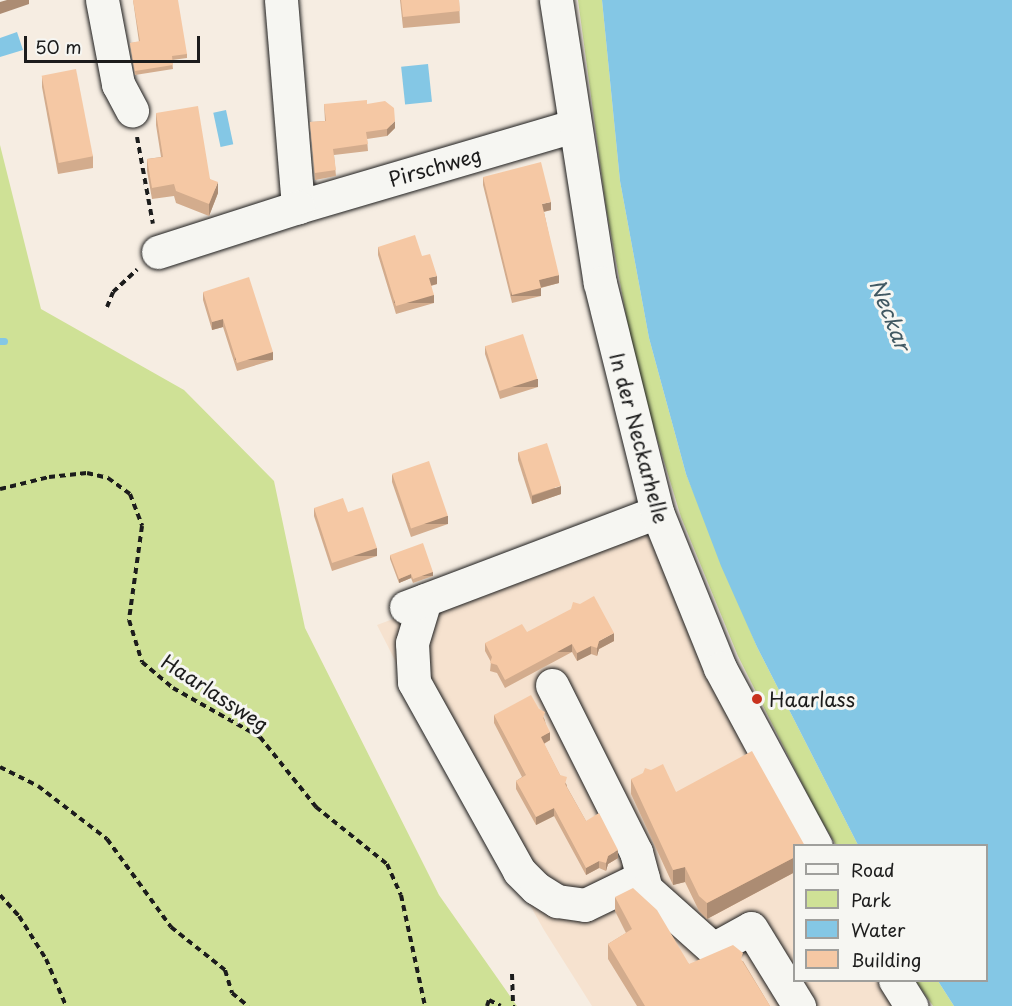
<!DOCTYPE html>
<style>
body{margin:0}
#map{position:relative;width:1012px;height:1006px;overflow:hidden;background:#f6ede2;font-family:"Playpen Sans",sans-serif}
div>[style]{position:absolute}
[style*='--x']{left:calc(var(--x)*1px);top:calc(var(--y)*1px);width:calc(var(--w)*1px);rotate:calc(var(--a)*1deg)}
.built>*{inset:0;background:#f6e2cf}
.green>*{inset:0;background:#cfe196}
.water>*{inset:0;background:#84c7e5;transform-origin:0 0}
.stream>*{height:7px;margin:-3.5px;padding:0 3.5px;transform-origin:3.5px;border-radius:3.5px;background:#84c7e5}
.path>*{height:4px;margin-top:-2px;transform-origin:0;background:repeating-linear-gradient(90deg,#1c1c1c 0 6px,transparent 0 10.5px)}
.roads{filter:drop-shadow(0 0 2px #1c1c1c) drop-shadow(0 0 2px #1c1c1c)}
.minor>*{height:33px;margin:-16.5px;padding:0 16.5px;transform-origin:16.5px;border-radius:16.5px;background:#f6f6f2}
.major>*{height:33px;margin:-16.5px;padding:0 16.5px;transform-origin:16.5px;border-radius:16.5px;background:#f6f6f2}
.wall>*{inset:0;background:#d3ac8d}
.shaded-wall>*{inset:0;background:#ac8c73;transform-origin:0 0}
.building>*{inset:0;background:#f5c8a4;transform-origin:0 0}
.dots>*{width:16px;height:16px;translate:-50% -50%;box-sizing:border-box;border:3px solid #f6f6f2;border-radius:50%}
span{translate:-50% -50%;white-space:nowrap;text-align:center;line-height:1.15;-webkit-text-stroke:6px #f6f6f2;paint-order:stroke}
.street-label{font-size:20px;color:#1c1c1c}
.poi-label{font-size:20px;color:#1c1c1c}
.left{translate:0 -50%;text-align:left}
.water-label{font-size:21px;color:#405862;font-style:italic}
.legend{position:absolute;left:793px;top:844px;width:195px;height:138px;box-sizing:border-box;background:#f6f6f2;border:2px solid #9f9f9c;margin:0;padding:8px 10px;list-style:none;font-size:18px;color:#1c1c1c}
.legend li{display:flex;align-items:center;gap:12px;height:30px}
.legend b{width:30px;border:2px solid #9f9f9c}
.scale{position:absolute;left:24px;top:36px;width:176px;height:27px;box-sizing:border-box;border:3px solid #1c1c1c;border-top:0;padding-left:8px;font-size:18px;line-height:21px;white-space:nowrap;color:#1c1c1c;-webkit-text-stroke:4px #f6f6f2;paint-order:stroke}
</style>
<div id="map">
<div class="built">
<i style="clip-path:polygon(647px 525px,708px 674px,794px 846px,794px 980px,877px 981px,893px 1006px,592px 1006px,544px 930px,426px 721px,377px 625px)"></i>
</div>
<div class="green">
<i style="clip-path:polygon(578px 0,602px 0,620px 181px,649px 338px,686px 474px,757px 647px,858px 845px,836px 845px,816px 811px,738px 656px,681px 517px,636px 369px,606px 207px)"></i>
<i style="clip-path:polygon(0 145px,41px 309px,184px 390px,274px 481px,305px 628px,439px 895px,517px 1006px,0 1006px)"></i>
<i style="clip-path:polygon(916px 981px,938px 981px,954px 1006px,933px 1006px)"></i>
</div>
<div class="water">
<i style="clip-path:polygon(602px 0,1012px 0,1012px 1006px,954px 1006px,938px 981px,986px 980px,986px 846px,858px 845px,757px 647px,721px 566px,686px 474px,649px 338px,620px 181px)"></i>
<i style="clip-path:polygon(17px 32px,23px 50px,0 57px,0 38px)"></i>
<i style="left:428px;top:64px;width:38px;height:27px;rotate:84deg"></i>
<i style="left:226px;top:110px;width:35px;height:13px;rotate:78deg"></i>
</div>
<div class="stream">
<i style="--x:0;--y:341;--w:4;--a:0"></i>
</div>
<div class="path">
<i style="--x:137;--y:137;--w:88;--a:79.6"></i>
<i style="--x:107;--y:307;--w:16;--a:-68"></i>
<i style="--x:113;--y:292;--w:33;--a:-43"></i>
<i style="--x:0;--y:489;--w:50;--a:-13.8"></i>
<i style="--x:49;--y:477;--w:38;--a:-6"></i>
<i style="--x:87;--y:473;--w:22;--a:13"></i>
<i style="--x:108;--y:478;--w:27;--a:36"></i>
<i style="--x:130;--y:494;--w:34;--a:69"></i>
<i style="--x:142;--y:526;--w:95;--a:97.9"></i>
<i style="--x:129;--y:620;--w:44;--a:72.8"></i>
<i style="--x:142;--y:662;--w:40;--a:40"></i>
<i style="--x:173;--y:688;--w:100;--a:29.4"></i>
<i style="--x:260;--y:737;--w:90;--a:51.3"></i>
<i style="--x:316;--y:807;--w:91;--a:38.8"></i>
<i style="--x:387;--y:864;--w:34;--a:66"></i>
<i style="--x:401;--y:895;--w:114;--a:77.8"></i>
<i style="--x:0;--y:767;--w:42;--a:26.6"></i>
<i style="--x:38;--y:786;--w:87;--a:37.5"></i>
<i style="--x:107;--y:839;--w:109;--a:54"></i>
<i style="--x:171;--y:927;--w:69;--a:38.5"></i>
<i style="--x:225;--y:970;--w:24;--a:73"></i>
<i style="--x:232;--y:993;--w:21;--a:39"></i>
<i style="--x:0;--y:895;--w:28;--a:48"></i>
<i style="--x:19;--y:916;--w:51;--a:57.9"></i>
<i style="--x:46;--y:959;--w:51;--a:66.9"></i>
<i style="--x:512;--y:974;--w:32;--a:88"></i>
<i style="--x:487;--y:1006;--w:6;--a:-72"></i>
<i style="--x:489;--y:1000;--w:13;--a:27"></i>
</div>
<div class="roads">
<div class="minor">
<i style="--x:102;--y:0;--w:86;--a:79.2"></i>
<i style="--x:118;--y:84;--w:30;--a:62"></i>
<i style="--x:281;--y:0;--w:208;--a:85.3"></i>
<i style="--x:298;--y:207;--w:287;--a:-16.4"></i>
<i style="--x:158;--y:252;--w:147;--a:-17.8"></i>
<i style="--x:425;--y:600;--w:45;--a:106.8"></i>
<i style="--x:412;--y:643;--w:39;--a:87"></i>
<i style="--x:414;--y:682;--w:216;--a:60.9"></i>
<i style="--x:519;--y:871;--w:24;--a:45"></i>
<i style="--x:536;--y:888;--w:25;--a:32"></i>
<i style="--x:557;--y:901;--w:28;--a:8"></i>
<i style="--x:585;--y:905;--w:64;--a:-25.8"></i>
<i style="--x:406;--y:607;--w:268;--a:-20.7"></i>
<i style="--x:552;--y:685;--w:187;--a:63.3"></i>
<i style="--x:636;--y:852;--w:38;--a:75"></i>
<i style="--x:646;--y:889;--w:90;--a:41.8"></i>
<i style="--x:713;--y:949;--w:43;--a:-28.9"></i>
<i style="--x:751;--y:928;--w:92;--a:58.4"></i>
</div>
<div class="major">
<i style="--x:556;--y:0;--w:286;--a:81.2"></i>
<i style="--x:600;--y:283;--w:236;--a:76"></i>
<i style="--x:657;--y:512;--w:168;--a:68"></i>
<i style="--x:720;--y:668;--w:202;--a:61.7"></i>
<i style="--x:895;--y:980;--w:31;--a:58"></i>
</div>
</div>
<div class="wall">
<i style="clip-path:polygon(133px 0,187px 54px,187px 58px,172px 60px,173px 69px,135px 75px,130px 43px,139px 42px)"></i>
<i style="clip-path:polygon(400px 0,459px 0,460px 23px,403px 28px)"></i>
<i style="clip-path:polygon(42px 76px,93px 156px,93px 168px,58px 174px,42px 87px)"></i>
<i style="clip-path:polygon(324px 104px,367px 104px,395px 128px,387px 136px,367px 139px,368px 151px,334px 155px,336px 176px,315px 180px,310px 122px,325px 121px)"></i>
<i style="clip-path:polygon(156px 113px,210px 179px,218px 193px,209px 216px,176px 203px,174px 196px,152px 199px,147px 171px,147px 159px,161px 157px,156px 125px)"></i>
<i style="clip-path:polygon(483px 177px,551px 210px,544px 212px,559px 283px,541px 288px,541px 296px,512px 303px,483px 185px)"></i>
<i style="clip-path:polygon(378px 247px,422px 256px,437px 284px,431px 286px,434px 303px,396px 314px,378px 255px)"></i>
<i style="clip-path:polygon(203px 292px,273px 360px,237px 371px,223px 327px,212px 330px,203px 300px)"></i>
<i style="clip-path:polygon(485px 346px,538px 387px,500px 399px,485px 354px)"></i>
<i style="clip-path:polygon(518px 452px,561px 494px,532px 504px,518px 460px)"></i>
<i style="clip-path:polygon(392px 474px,448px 524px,411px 537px,392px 482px)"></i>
<i style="clip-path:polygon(314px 508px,348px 512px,377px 556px,332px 571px,314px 516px)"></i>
<i style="clip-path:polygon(390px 555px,433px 576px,413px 583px,411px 578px,399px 583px,390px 559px)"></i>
<i style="clip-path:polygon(614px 641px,599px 649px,597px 656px,591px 654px,577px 661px,572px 652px,505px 688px,497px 673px,490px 671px,491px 662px,485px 651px,485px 643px)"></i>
<i style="clip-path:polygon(539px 709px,545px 720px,545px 721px,550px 740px,544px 744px,560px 775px,567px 785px,567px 787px,586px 821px,618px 858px,608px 864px,606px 871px,599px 868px,586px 875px,554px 816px,536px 825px,516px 789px,516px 781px,522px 777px,494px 723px,494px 715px)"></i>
<i style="clip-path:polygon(631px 779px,676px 792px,795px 846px,795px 872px,707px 919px,699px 911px,685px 882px,673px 885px,631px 794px)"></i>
<i style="clip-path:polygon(615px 897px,689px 964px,743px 961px,770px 1006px,637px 1006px,608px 959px,608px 944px,626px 933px,615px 911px)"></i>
</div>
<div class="shaded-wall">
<i style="clip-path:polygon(7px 0,29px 0,29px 4px,0 14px,0 2px)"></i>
<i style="clip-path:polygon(395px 121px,395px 128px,387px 136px,387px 129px)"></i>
<i style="clip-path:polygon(218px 182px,218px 193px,209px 216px,209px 204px)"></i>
<i style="clip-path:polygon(551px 202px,551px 210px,542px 212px,542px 204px)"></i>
<i style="clip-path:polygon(559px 275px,559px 283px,539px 288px,539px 280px)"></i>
<i style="clip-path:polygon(437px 276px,437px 284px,429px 286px,429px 278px)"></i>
<i style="left:541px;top:288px;width:8px;height:30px;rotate:90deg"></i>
<i style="left:434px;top:295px;width:8px;height:40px;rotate:90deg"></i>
<i style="clip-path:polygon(223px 319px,223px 327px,212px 330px,212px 322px)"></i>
<i style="left:273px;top:352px;width:8px;height:38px;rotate:90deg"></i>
<i style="left:538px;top:379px;width:8px;height:40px;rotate:90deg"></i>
<i style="clip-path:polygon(561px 486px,561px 494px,532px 504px,532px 496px)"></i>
<i style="left:448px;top:516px;width:8px;height:39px;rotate:90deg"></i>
<i style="left:377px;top:548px;width:8px;height:47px;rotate:90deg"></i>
<i style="left:433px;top:572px;width:4px;height:21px;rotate:90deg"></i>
<i style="clip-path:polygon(411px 574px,411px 578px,399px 583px,399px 579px)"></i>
<i style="clip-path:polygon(614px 633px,614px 641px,599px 649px,597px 656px,597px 648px,599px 641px)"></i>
<i style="left:572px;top:644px;width:8px;height:76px;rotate:90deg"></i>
<i style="clip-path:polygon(591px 646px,591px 654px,577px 661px,577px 653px)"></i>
<i style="clip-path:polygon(550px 732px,550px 740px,541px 745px,541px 737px)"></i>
<i style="clip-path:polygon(554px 808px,554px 816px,536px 825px,536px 817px)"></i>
<i style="clip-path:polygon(618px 850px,618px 858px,608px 864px,606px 871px,606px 863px,608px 856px)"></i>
<i style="clip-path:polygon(795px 857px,795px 872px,707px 919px,707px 903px)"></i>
<i style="clip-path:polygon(599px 861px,599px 868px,586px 875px,586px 868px)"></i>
<i style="clip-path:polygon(685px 867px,685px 882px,673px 885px,673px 870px)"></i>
</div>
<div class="building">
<i style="clip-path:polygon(133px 0,178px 0,187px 54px,172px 56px,173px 65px,135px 71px,130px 43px,140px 41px)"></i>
<i style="clip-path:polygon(401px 0,459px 0,460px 11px,403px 17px)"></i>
<i style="left:76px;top:69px;width:89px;height:35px;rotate:79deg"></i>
<i style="clip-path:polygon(367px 100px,367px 104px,385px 101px,394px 108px,395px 121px,387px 129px,366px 132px,368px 144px,333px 149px,336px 170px,315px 173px,310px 122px,326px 121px,324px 104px)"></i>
<i style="clip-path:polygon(198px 106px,210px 179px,218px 182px,209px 204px,176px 191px,174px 184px,152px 188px,147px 159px,163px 157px,156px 113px)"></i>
<i style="clip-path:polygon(541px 162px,551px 202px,542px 204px,559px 275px,539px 280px,541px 288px,512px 295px,483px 177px)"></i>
<i style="clip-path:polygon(415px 235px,422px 256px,430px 254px,437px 276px,429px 278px,434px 295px,396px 306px,378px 247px)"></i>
<i style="clip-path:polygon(249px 277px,273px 352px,237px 363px,223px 319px,212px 322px,203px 292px)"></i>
<i style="left:523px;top:334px;width:47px;height:40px;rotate:72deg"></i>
<i style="left:547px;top:443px;width:45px;height:30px;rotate:72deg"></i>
<i style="left:429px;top:461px;width:58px;height:39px;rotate:71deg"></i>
<i style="clip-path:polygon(343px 498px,348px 512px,363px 507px,377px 548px,332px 563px,314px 508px)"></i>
<i style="clip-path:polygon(423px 543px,433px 572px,413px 579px,411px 574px,399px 579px,390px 555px)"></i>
<i style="clip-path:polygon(594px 596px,614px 633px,599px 641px,597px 648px,591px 646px,577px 653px,572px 644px,505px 680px,497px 665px,490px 663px,492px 657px,485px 643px,522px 624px,527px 632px,571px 609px,573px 602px,580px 604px)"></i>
<i style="clip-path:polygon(531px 695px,539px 709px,545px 712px,543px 718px,550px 732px,541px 737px,560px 775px,567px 777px,565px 784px,586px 821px,599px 813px,618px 850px,608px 856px,606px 863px,599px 861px,586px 868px,554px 808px,536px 817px,516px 781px,526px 775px,494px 715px)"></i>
<i style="clip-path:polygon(752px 751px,805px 846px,795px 846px,795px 857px,707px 903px,699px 896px,685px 867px,673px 870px,631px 779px,643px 773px,645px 768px,651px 770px,663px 764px,676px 792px)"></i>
<i style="clip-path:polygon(633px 888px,657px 910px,689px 964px,733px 945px,743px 953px,741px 959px,770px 1006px,645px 1006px,608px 944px,632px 929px,615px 897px)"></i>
</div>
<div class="dots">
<i style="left:757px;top:699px;background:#c8321e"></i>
</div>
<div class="street-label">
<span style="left:435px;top:167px;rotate:-16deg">Pirschweg</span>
<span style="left:639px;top:438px;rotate:75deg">In der Neckarhelle</span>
<span style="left:215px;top:693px;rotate:33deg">Haarlassweg</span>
</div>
<div class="poi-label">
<span class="left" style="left:769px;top:699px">Haarlass</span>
</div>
<div class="water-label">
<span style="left:891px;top:314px;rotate:68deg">Neckar</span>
</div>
<ul class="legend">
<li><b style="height:8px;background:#f6f6f2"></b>Road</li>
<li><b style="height:16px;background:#cfe196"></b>Park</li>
<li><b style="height:16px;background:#84c7e5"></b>Water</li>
<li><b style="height:16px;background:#f5c8a4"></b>Building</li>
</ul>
<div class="scale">50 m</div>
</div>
